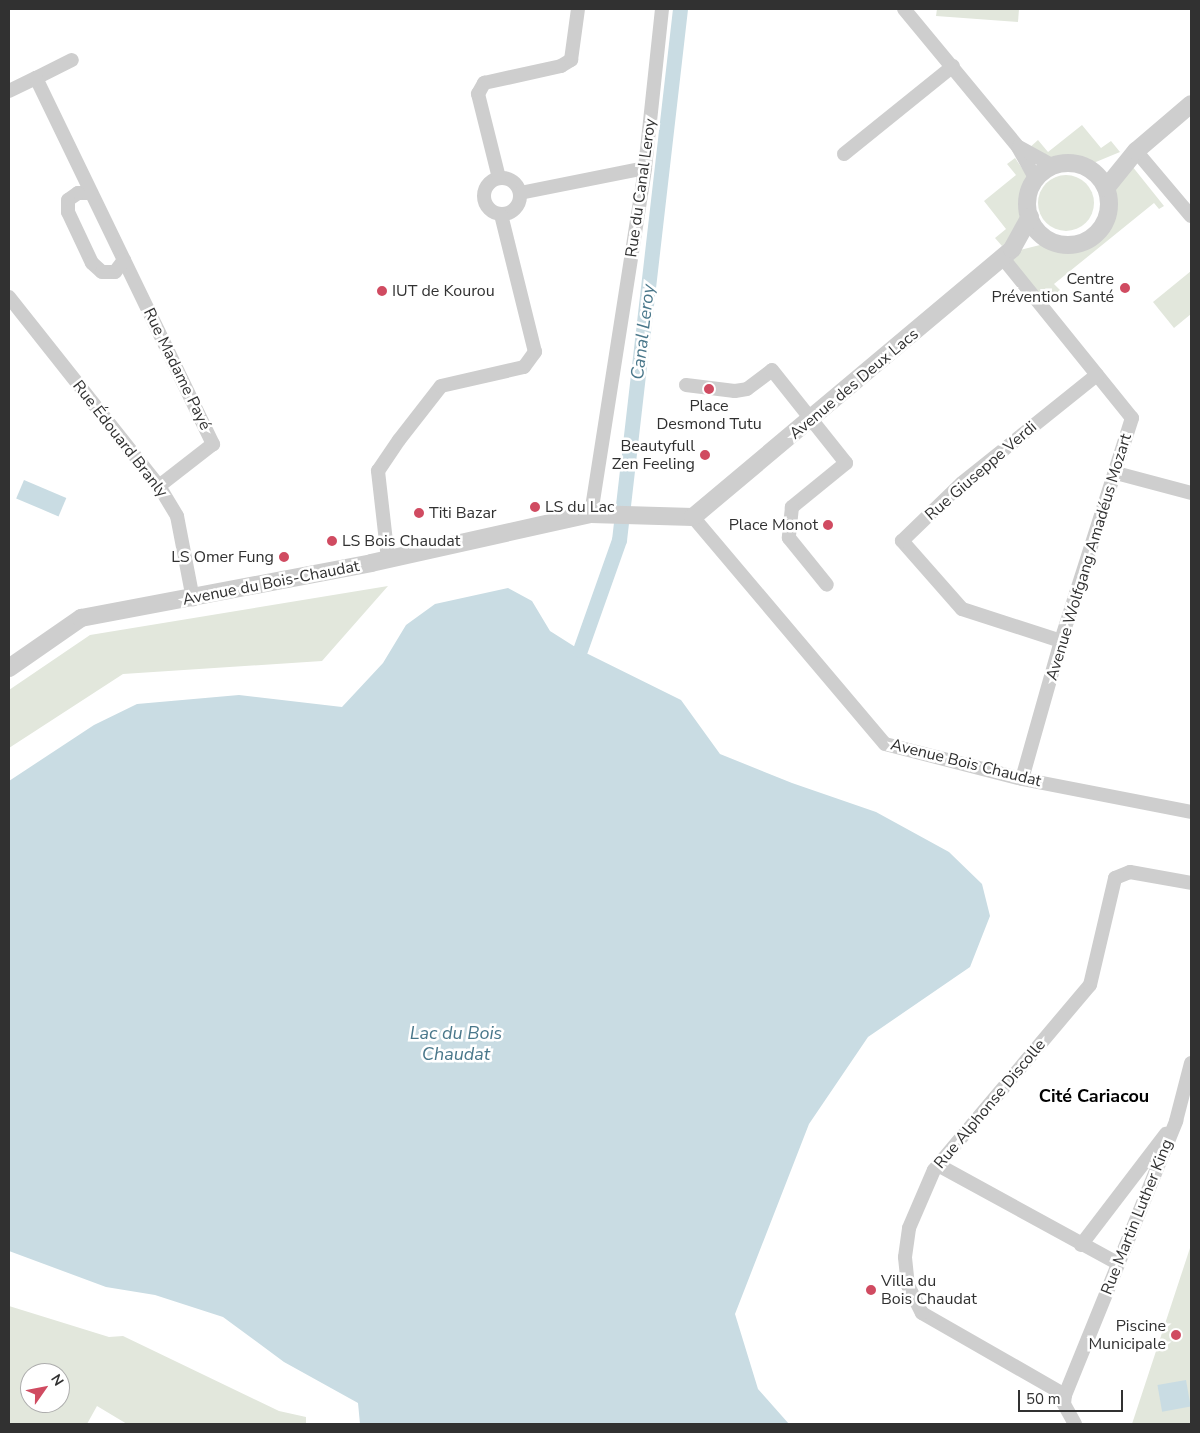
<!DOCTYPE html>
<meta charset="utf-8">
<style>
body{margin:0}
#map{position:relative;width:1200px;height:1433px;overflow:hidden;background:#fff;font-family:"Nunito Sans",sans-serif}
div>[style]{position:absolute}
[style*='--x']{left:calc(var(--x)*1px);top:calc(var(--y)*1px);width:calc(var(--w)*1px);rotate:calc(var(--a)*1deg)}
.green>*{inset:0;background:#e2e7dc}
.round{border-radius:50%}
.water>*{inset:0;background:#c9dce3;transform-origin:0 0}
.canal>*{height:15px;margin:-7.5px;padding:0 7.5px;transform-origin:7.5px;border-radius:7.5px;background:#c9dce3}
.minor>*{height:14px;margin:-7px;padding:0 7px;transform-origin:7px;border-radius:7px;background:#cecece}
.minor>.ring{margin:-7px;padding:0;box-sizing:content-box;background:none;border:14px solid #cecece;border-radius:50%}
.tertiary>*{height:18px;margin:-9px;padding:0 9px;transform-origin:9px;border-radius:9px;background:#cecece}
.tertiary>.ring{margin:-9px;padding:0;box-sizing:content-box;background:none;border:18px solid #cecece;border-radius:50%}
.dots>*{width:14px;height:14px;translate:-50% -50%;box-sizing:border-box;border:2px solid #fff;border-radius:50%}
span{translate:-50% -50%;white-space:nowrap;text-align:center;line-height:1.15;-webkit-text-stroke:5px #fff;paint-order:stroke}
.street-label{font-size:16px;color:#313131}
.poi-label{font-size:16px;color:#313131}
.right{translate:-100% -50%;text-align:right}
.left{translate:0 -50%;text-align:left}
.water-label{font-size:18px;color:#49778a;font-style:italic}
.neighbourhood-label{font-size:18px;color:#000;font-weight:700}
.frame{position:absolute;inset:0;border:10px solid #313131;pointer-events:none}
.north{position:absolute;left:20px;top:1363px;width:50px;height:50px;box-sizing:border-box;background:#fff;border:1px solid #adadad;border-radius:50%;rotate:57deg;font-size:14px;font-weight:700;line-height:20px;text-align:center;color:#313131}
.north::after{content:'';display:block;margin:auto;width:18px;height:22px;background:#d04b61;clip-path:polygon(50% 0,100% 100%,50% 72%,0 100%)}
.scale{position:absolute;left:1018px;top:1390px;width:105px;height:22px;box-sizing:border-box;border:2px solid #313131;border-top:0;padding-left:6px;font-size:15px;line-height:18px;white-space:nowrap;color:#313131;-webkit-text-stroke:4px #fff;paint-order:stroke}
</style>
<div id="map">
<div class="green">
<i style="clip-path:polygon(937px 9px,1019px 9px,1018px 22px,936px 16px)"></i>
<i style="clip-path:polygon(1082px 125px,1101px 148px,1111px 141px,1120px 152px,1091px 164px,1070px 156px,1054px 159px,1028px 149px,1038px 140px,1048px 152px)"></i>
<i style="clip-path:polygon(1015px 158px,1029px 178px,1019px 201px,1023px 218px,1012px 238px,1002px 246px,995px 238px,1006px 229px,984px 201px,1016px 175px,1007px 164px)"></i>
<i style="clip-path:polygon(1132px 166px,1164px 206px,1159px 209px,1154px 203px,1054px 284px,1060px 290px,1045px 302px,1010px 258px,1020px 250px,1044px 244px,1069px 251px,1083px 248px,1096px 240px,1109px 228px,1113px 214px,1111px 191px)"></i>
<i class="round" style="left:1038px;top:175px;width:56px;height:56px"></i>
<i style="clip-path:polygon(1191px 271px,1191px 314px,1174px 328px,1153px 302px)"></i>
<i style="clip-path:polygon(388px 586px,322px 661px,123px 674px,9px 748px,9px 690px,90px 635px)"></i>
<i style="clip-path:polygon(1191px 1245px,1191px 1424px,1132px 1424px)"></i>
<i style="clip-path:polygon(evenodd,9px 1306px,109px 1337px,123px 1336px,279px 1411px,306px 1417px,306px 1424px,127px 1424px,97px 1406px,87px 1424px,9px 1424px,9px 1306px,30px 1373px,60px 1373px,60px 1403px,30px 1403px,30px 1373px)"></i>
</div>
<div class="water">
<i style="left:24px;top:480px;width:46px;height:20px;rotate:23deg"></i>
<i style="clip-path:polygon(508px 588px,532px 601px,550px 631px,580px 650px,681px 700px,720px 754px,792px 783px,876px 812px,949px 852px,982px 884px,990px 916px,970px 967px,868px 1037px,809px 1124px,735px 1314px,758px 1389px,789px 1424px,360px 1424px,358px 1403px,284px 1362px,223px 1317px,155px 1295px,106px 1287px,9px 1251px,9px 781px,94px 725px,137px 704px,239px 695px,342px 707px,383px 663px,406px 625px,435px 604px)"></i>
<i style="left:1186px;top:1380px;width:27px;height:29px;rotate:80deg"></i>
</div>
<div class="canal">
<i style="--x:580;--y:650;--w:117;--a:-70.5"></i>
<i style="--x:619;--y:540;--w:534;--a:-83.45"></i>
</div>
<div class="minor">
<i style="--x:904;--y:9;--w:179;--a:50.4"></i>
<i style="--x:1018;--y:147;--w:37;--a:61"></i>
<i style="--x:36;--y:78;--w:40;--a:-26.6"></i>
<i style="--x:9;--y:91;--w:30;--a:-26"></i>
<i style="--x:36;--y:78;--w:407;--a:64.2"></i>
<i style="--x:213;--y:444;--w:68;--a:142.1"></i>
<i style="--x:1019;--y:147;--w:39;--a:29"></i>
<i style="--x:1136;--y:151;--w:85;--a:49.8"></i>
<i style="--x:844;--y:154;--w:140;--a:-38.9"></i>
<i class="ring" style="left:484px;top:178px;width:22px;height:22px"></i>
<i style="--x:499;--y:178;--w:87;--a:-104"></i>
<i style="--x:478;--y:94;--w:13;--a:-61"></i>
<i style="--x:484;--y:83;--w:79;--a:-12.4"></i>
<i style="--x:561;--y:66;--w:12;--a:-31"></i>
<i style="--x:571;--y:60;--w:51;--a:-82.2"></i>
<i style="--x:91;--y:193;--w:13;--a:180"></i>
<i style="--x:78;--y:193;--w:12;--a:145"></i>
<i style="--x:68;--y:200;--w:12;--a:90"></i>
<i style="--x:68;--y:212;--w:56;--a:64.8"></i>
<i style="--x:92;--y:263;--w:13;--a:42"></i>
<i style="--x:102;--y:272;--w:13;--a:0"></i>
<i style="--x:115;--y:272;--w:15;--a:-53"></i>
<i style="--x:520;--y:193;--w:127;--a:-11.3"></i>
<i style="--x:1002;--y:257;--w:207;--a:51.1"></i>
<i style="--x:1132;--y:418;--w:234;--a:107.7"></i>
<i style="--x:1061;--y:641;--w:143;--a:105.8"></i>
<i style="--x:9;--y:297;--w:241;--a:51.6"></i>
<i style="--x:159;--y:486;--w:35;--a:59"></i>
<i style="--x:177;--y:516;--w:85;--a:79.1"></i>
<i style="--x:686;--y:385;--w:49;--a:7"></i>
<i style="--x:735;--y:391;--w:12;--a:-9"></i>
<i style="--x:747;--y:389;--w:31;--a:-37"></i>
<i style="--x:772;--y:370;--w:119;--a:51.5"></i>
<i style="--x:846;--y:463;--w:70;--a:140.8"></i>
<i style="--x:792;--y:507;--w:31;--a:96"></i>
<i style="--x:789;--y:538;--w:60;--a:51"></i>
<i style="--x:1116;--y:473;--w:78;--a:14.9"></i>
<i style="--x:591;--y:514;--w:350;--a:-81.1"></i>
<i style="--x:645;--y:168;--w:160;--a:-83.9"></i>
<i style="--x:693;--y:517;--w:297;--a:49.8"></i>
<i style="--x:885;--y:744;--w:141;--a:14.3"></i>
<i style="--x:1022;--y:779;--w:172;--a:11"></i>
<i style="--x:388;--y:559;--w:89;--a:-96.5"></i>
<i style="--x:378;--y:471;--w:37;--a:-56"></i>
<i style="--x:399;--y:440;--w:68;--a:-52.1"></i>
<i style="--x:441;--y:386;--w:85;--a:-12.9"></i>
<i style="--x:524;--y:367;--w:19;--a:-54"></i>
<i style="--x:535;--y:352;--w:141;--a:-103.9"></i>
<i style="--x:1061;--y:641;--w:104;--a:-162.1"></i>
<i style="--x:962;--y:609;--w:91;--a:-131.4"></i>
<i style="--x:902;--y:541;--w:83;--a:-44"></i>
<i style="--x:962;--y:483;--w:173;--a:-38.7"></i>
<i style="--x:938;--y:1165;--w:204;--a:28.7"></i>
<i style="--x:1081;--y:1245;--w:140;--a:-52.6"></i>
<i style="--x:1065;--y:1395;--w:165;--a:-150.2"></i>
<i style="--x:922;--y:1313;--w:30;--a:-117"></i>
<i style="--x:908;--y:1286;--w:29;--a:-96"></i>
<i style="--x:905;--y:1257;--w:29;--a:-82"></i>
<i style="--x:909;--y:1228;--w:63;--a:-66.7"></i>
<i style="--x:934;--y:1170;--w:242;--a:-49.9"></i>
<i style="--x:1090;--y:985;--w:110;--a:-76.8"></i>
<i style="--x:1115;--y:878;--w:16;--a:-22"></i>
<i style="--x:1130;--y:872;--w:62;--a:10.2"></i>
<i style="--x:1075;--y:1424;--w:23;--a:-119"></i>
<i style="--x:1064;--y:1404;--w:9;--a:-84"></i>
<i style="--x:1065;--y:1395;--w:296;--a:-67.9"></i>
<i style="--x:1176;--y:1121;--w:60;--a:-75.5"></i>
</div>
<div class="tertiary">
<i class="ring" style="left:1027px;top:163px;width:64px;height:64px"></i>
<i style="--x:1106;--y:188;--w:48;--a:-51"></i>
<i style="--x:1136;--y:151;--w:72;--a:-40.5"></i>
<i style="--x:9;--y:668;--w:88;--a:-34.8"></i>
<i style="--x:81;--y:618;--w:295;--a:-10.7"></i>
<i style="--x:371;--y:563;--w:225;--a:-12.6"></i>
<i style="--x:591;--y:514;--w:102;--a:1.7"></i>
<i style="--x:693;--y:517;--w:417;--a:-40"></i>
<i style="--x:1012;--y:249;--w:37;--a:-61"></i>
</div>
<div class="dots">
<i style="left:1125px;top:288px;background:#d04b61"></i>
<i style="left:382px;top:291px;background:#d04b61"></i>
<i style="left:709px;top:389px;background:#d04b61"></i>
<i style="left:705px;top:455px;background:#d04b61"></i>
<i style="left:535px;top:507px;background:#d04b61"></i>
<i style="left:419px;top:513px;background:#d04b61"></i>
<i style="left:828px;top:525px;background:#d04b61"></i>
<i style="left:332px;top:541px;background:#d04b61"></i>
<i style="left:284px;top:557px;background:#d04b61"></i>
<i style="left:871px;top:1290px;background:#d04b61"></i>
<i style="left:1176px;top:1335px;background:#d04b61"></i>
</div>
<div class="street-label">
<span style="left:641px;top:188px;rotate:-82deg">Rue du Canal Leroy</span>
<span style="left:177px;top:369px;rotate:64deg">Rue Madame Payé</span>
<span style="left:854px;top:384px;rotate:-40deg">Avenue des Deux Lacs</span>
<span style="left:120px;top:439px;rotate:52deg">Rue Édouard Branly</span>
<span style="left:981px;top:471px;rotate:-41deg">Rue Giuseppe Verdi</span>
<span style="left:1089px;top:557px;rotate:-73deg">Avenue Wolfgang Amadéus Mozart</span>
<span style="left:271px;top:583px;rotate:-11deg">Avenue du Bois-Chaudat</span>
<span style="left:966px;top:763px;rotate:14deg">Avenue Bois Chaudat</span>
<span style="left:990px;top:1104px;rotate:-50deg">Rue Alphonse Discolle</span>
<span style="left:1137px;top:1217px;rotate:-68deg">Rue Martin Luther King</span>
</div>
<div class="poi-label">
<span class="right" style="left:1114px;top:288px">Centre<br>Prévention Santé</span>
<span class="left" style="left:392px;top:291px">IUT de Kourou</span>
<span style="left:709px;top:415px">Place<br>Desmond Tutu</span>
<span class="right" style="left:695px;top:455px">Beautyfull<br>Zen Feeling</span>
<span class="left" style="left:545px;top:507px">LS du Lac</span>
<span class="left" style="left:429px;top:513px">Titi Bazar</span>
<span class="right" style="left:818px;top:525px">Place Monot</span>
<span class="left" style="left:342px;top:541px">LS Bois Chaudat</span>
<span class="right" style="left:274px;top:557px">LS Omer Fung</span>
<span class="left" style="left:881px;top:1290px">Villa du<br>Bois Chaudat</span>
<span class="right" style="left:1166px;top:1335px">Piscine<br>Municipale</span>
</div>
<div class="water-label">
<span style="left:643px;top:332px;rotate:-83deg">Canal Leroy</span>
<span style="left:456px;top:1044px">Lac du Bois<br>Chaudat</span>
</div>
<div class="neighbourhood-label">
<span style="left:1094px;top:1096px">Cité Cariacou</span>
</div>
<div class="frame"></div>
<div class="north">N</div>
<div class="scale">50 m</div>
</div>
